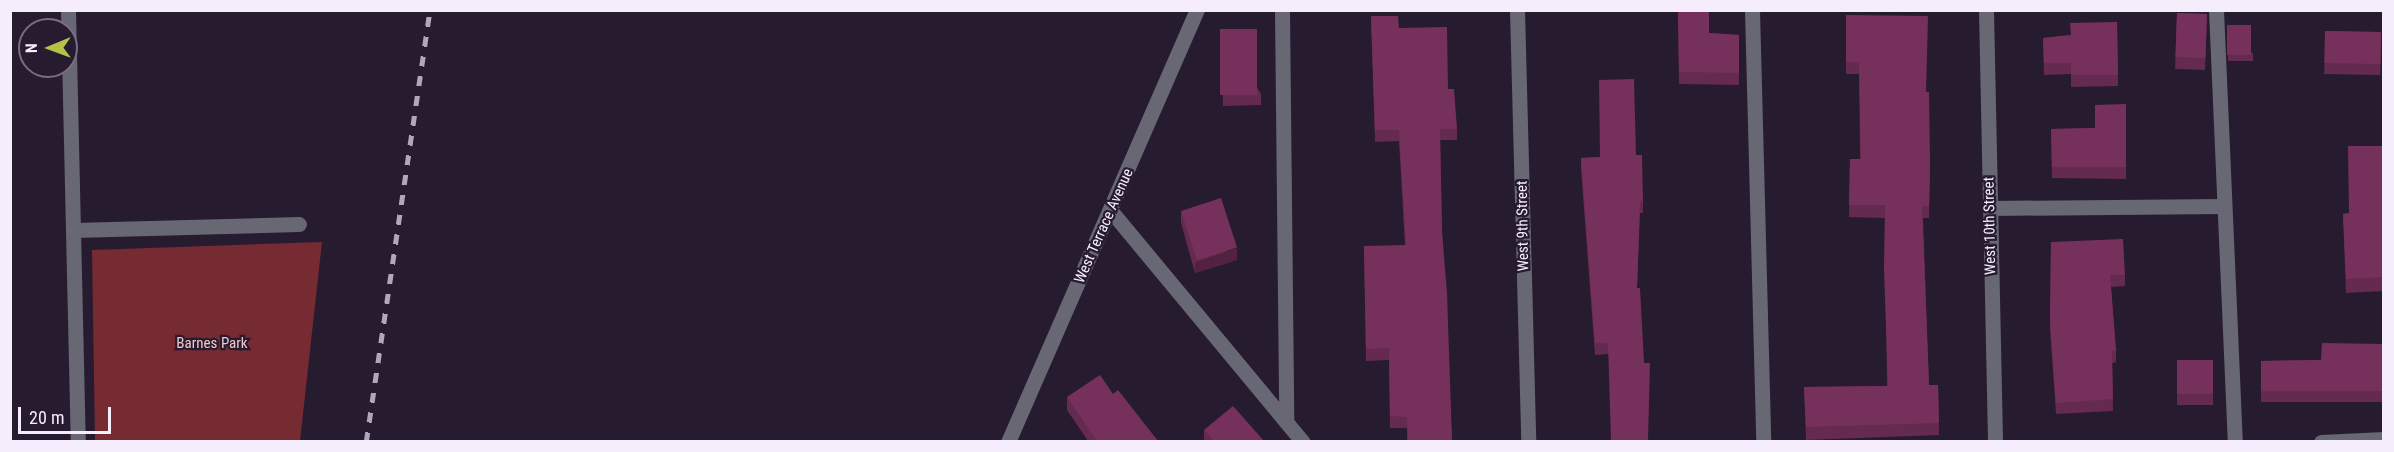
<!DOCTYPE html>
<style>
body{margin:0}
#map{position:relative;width:2394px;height:452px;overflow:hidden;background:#271b30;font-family:"Roboto Condensed",sans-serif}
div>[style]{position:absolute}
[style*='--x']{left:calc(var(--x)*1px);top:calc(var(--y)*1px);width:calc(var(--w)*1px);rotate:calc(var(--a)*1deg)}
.green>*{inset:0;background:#762a32}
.minor>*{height:15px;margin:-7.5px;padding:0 7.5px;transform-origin:7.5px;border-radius:7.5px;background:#676874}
.rail>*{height:4.5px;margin-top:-2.25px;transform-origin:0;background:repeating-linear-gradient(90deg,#b1a7b8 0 10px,transparent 0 20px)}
.wall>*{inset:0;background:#652a4f;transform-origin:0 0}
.shaded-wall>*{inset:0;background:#522240}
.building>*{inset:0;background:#75315c;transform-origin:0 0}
span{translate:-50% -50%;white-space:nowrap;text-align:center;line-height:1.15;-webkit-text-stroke:4.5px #271b30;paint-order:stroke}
.street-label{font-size:15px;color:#f6edfc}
.park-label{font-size:15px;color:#f6c5c6}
.frame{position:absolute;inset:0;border:12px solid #f6edfc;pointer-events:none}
.north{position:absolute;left:18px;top:18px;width:60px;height:60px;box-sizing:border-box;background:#271b30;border:2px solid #7a6f82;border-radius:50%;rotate:269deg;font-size:16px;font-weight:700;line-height:24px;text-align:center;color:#f6edfc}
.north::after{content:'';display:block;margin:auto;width:21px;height:27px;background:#b5c24a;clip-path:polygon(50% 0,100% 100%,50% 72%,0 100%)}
.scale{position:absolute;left:18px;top:407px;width:93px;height:27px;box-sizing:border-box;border:3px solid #f6edfc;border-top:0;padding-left:8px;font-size:18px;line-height:21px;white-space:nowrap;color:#f6edfc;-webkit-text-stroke:4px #271b30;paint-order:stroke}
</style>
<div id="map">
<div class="green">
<i style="clip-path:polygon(322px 242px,300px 441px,95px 441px,92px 250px)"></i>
</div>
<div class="minor">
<i style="--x:68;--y:10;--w:432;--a:88.7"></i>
<i style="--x:1282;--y:10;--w:412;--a:89.4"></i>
<i style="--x:1517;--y:10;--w:432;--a:88.5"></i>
<i style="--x:1752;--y:10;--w:432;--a:88.5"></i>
<i style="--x:1986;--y:10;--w:432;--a:88.8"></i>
<i style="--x:2216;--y:10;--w:432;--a:87.5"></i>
<i style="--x:1990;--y:208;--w:234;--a:-0.5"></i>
<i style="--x:1111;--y:211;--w:300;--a:50.3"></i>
<i style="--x:73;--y:230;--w:226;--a:-1.5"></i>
<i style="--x:1008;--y:442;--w:472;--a:-66.4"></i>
<i style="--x:2321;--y:442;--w:63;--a:-2.7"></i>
</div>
<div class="rail">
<i style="--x:366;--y:442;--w:437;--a:-81.6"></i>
</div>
<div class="wall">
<i style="clip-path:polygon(1678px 10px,1709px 33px,1739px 35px,1739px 85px,1679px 84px)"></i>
<i style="left:2177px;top:13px;width:30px;height:56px;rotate:2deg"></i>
<i style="clip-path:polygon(1846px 15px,1926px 92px,1930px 172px,1929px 218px,1923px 218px,1929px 385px,1938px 385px,1939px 435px,1806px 440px,1804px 387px,1887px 386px,1885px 218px,1849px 217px,1850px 159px,1860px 159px,1859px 74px,1846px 74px)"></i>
<i style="clip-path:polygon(1371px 16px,1399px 28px,1448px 89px,1457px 129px,1457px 140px,1440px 140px,1442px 232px,1452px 441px,1407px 441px,1407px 428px,1390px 428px,1389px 360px,1366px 361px,1364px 246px,1405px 246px,1399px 141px,1375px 142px)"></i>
<i style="clip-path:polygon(2117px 22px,2118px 86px,2071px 87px,2071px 74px,2044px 75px,2043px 38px,2070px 35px)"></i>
<i style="clip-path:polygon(2227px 25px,2253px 54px,2253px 61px,2228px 61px)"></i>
<i style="clip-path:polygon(1220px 29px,1261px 94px,1261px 105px,1223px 106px)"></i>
<i style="left:2325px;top:31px;width:56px;height:43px;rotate:1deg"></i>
<i style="clip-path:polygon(2126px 104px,2126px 179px,2052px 178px,2051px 129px,2095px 128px)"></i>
<i style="clip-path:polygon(2384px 146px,2384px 291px,2346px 293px,2343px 214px,2349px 213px)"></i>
<i style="clip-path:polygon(1636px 155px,1643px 201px,1643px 213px,1640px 213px,1637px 288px,1648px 441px,1608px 354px,1595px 355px,1581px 169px,1581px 158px)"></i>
<i style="clip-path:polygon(1181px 211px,1237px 260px,1195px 273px,1181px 223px)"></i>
<i style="clip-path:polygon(2051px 242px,2125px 275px,2125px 286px,2111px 287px,2116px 351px,2116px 362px,2112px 363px,2113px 411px,2056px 414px,2050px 330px)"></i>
<i style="clip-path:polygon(2384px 344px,2384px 402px,2261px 402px,2261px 361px,2321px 360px)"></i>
<i style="left:2213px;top:360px;width:45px;height:36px;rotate:90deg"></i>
<i style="clip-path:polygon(1113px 394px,1158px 441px,1088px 441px,1067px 410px,1067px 397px)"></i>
<i style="clip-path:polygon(1204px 430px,1264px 441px,1204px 441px)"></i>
</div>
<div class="shaded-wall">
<i style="clip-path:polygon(1237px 248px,1237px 260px,1195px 273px,1195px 262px)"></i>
</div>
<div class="building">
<i style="clip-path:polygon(1678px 10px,1709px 10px,1709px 33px,1739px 35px,1739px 73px,1679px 72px)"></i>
<i style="left:2177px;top:13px;width:30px;height:44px;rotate:2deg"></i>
<i style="clip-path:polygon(1846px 15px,1928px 16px,1926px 92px,1929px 92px,1930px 160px,1929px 206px,1922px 206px,1929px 385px,1938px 385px,1939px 423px,1806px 427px,1804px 387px,1888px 386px,1884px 268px,1885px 205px,1849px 205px,1850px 159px,1861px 159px,1859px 62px,1846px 62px)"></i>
<i style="clip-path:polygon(1371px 16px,1398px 16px,1399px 28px,1447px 27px,1448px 89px,1454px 89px,1457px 129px,1440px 129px,1442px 232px,1447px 293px,1452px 441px,1408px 441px,1407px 417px,1390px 416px,1389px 348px,1366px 349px,1364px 246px,1406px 245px,1399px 130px,1375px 130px)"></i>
<i style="clip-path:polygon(2117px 22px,2118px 75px,2071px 75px,2071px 63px,2044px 63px,2043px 38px,2071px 35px,2070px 23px)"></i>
<i style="left:2227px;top:25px;width:24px;height:30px"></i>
<i style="left:1220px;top:29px;width:37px;height:66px"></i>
<i style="left:2325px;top:31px;width:56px;height:32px;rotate:1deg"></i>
<i style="clip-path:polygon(1634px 79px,1636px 155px,1642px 155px,1643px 201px,1640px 201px,1637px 288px,1640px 288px,1644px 363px,1650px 363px,1648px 441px,1611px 441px,1608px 343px,1595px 343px,1581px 158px,1600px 157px,1599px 80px)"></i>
<i style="clip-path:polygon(2126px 104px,2126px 167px,2052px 167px,2051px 129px,2095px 128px,2095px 105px)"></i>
<i style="clip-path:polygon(2348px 146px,2384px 146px,2384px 277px,2346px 279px,2343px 214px,2349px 213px)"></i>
<i style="left:1221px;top:198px;width:52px;height:42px;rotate:72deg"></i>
<i style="clip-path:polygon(2123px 239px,2125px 275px,2110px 275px,2116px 351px,2112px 351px,2113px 399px,2056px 403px,2050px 318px,2051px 242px)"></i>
<i style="clip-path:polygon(2322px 343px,2384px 344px,2384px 391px,2261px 391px,2261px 361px,2321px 360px)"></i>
<i style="left:2213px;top:360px;width:34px;height:36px;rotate:90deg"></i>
<i style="clip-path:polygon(1100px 375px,1113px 394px,1118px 390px,1158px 441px,1097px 441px,1067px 397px)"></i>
<i style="clip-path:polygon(1233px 406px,1264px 441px,1214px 441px,1204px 430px)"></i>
</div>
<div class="street-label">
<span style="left:1104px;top:226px;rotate:-66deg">West Terrace Avenue</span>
<span style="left:1523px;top:226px;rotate:-91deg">West 9th Street</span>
<span style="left:1990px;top:226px;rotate:-91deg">West 10th Street</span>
</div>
<div class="park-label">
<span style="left:212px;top:344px">Barnes Park</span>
</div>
<div class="frame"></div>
<div class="north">N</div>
<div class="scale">20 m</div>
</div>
